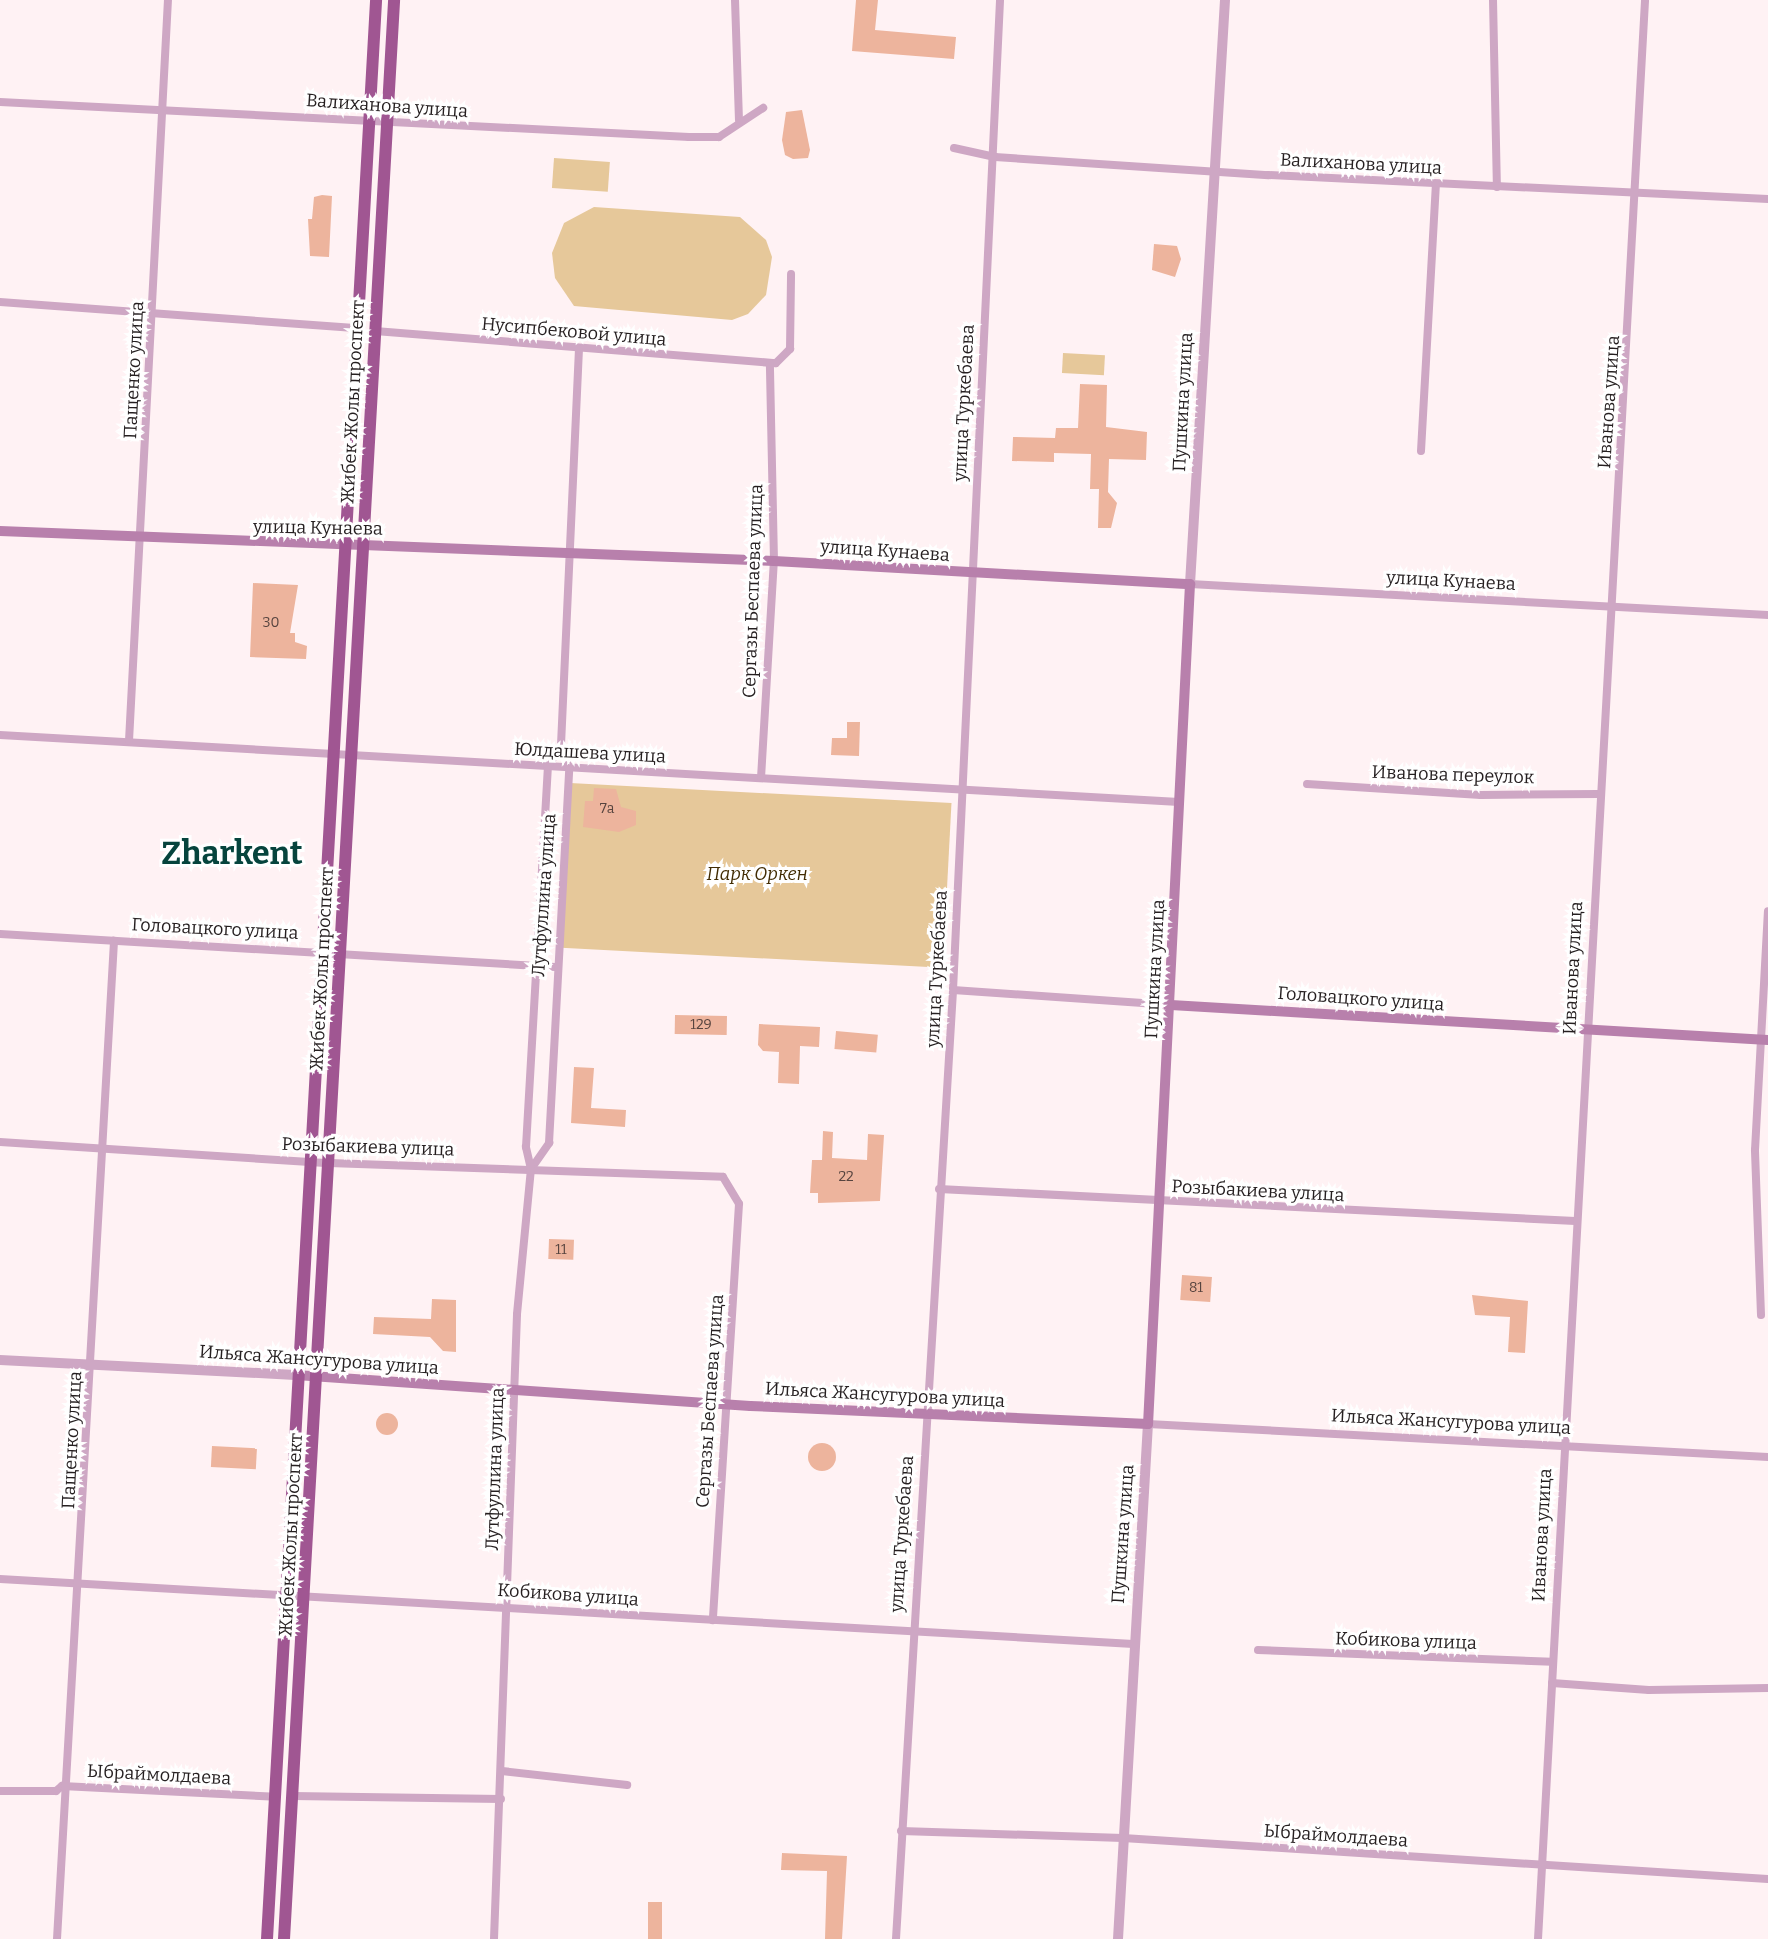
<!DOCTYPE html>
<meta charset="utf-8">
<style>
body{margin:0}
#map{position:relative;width:1768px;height:1939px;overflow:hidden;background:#fff2f4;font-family:Bitter,serif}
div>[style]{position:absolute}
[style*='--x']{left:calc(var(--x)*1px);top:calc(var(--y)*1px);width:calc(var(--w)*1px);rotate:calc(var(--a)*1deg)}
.green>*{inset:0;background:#e6c89a;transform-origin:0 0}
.building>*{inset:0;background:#edb49d;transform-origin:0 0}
.round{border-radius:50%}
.minor>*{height:8px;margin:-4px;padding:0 4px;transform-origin:4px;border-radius:4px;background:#cea7c4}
.tertiary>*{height:10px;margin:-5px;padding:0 5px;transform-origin:5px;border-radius:5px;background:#cea7c4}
.secondary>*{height:10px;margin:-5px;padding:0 5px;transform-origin:5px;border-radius:5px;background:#b880ac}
.trunk>*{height:12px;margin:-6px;padding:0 6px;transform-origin:6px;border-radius:6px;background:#a05692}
span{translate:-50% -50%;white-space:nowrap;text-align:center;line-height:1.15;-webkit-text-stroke:6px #fff;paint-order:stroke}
.number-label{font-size:14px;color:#57443f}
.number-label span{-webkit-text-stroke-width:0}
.street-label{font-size:18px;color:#251f20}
.park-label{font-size:18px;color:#422c03;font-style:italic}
.town-label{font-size:32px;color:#06443d;font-weight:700}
</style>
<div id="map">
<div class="green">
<i style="left:554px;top:158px;width:56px;height:30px;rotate:4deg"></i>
<i style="clip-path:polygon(594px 207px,740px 217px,766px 240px,772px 257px,766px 295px,748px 314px,732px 320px,574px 306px,555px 278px,552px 253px,564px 223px)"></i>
<i style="left:1063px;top:353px;width:42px;height:20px;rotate:3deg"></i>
<i style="left:570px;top:783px;width:382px;height:165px;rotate:3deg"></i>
</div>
<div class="building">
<i style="clip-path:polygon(856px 0,878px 0,875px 30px,956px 37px,954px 59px,852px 51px)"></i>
<i style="clip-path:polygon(802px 110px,810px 150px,808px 158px,793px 159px,785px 155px,782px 140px,786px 112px)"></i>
<i style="clip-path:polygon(322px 195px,332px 196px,329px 257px,310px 256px,308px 219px,312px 219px,314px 197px)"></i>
<i style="clip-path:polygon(1154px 244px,1177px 246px,1181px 259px,1175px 277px,1152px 270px)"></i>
<i style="clip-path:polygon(1080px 384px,1107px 385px,1106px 427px,1147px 432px,1146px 460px,1109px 459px,1108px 492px,1117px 503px,1111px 528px,1098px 528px,1099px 489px,1090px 489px,1091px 454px,1054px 453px,1054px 462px,1012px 461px,1013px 437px,1055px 438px,1056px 428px,1078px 428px)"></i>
<i style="clip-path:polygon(253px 583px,298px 585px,290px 633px,295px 633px,295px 642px,307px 646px,306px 659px,250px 657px)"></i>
<i style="clip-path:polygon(847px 722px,860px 722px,859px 756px,831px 755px,832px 738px,847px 738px)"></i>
<i style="clip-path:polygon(594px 788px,616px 789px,621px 807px,636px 811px,636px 825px,619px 832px,583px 827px,585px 801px,593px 801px)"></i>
<i style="left:675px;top:1015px;width:52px;height:19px;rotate:1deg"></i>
<i style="clip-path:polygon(759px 1024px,820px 1027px,819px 1047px,800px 1046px,799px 1084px,778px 1083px,779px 1052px,763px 1051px,758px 1045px)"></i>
<i style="left:836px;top:1031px;width:42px;height:18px;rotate:5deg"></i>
<i style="clip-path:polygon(574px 1067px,594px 1068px,591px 1108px,626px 1110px,625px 1127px,571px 1123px)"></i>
<i style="clip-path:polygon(823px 1131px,833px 1132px,832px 1158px,867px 1160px,868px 1134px,884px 1135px,880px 1201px,818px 1203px,818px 1193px,810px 1193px,812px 1160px,822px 1160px)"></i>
<i style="left:549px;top:1239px;width:25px;height:20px;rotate:2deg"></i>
<i style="left:1182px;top:1275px;width:30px;height:25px;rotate:4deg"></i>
<i style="clip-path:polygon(1472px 1295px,1528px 1301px,1525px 1353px,1508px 1352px,1510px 1317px,1475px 1315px)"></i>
<i style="clip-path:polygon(432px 1299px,456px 1300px,456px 1352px,443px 1351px,430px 1337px,373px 1334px,374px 1317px,431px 1319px)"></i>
<i class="round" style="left:376px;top:1413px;width:22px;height:22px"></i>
<i class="round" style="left:808px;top:1443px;width:28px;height:28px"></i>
<i style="left:212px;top:1446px;width:45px;height:21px;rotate:3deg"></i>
<i style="clip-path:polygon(782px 1853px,847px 1856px,842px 1939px,825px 1939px,827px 1871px,781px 1870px)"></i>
<i style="left:648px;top:1902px;width:14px;height:37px"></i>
</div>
<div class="minor">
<i style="--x:735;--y:0;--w:120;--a:88.1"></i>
<i style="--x:1493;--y:0;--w:187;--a:88.8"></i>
<i style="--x:0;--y:102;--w:690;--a:2.91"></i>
<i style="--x:689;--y:137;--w:30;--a:0"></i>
<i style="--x:719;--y:137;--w:53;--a:-33.4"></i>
<i style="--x:954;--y:148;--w:42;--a:12.4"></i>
<i style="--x:995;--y:157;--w:274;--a:3.8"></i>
<i style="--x:1268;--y:175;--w:501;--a:2.75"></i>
<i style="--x:0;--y:302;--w:359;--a:4.2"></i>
<i style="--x:375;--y:331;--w:402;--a:4.6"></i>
<i style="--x:776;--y:363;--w:20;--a:-45"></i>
<i style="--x:790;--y:349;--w:75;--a:-89.2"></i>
<i style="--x:1421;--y:451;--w:267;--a:-86.8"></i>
<i style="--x:1190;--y:584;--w:579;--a:3.07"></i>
<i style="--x:0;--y:735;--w:1181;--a:3.25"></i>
<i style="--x:129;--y:741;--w:742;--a:-86.99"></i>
<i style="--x:761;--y:778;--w:217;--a:-86.6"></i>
<i style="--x:774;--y:561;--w:198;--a:-91.2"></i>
<i style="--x:1307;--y:784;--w:174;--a:3.6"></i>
<i style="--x:1481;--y:795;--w:117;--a:-0.5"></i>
<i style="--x:0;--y:934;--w:556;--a:3.4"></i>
<i style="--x:953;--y:990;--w:219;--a:3.9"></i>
<i style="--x:0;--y:1142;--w:330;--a:3.7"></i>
<i style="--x:329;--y:1163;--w:394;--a:2"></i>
<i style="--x:723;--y:1177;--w:31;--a:59"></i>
<i style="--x:739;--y:1204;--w:417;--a:93.6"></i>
<i style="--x:531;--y:1169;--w:32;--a:-55"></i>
<i style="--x:549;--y:1143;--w:376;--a:-86.9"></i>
<i style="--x:569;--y:768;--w:24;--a:-109"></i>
<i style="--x:561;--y:745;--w:396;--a:-87.4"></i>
<i style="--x:939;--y:1189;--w:637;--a:2.88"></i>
<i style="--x:1761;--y:1315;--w:165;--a:-92.1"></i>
<i style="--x:1755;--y:1150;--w:239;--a:-86.9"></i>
<i style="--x:1148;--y:1424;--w:621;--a:3.05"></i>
<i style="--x:0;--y:1579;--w:1135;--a:3.28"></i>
<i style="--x:1258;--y:1650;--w:294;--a:2.3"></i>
<i style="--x:1552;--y:1683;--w:97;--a:4.1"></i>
<i style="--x:1649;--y:1690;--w:119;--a:-1"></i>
<i style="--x:502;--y:1771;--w:126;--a:6.4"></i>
<i style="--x:0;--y:1791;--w:56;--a:0"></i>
<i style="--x:56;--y:1791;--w:8;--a:-40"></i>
<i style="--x:62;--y:1786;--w:214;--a:2.9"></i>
<i style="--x:293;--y:1796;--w:208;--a:0.8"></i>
<i style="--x:901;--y:1831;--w:222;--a:1.8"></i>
<i style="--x:1123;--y:1838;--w:646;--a:3.64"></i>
<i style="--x:57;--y:1939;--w:1000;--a:-86.73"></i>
<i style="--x:494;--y:1939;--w:625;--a:-87.89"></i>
<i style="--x:517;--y:1314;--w:146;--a:-84.5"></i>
<i style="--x:531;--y:1169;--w:23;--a:-103"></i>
<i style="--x:526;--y:1147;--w:382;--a:-86.7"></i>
<i style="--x:548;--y:766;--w:25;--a:-58"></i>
<i style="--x:896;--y:1939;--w:951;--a:-86.56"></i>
<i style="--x:953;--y:990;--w:991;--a:-87.28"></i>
<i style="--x:1538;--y:1939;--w:1942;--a:-86.84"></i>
</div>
<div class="tertiary">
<i style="--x:1190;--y:584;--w:585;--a:-86.57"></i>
<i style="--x:0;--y:1360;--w:300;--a:2.9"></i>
<i style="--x:1118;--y:1939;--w:516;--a:-86.67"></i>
</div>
<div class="secondary">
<i style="--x:0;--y:531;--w:775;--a:2.22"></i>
<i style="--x:774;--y:561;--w:417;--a:3.2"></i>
<i style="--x:1190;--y:584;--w:841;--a:92.86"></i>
<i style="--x:1148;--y:1424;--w:398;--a:-177.4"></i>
<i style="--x:750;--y:1406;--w:451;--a:-176.1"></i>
<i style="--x:1171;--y:1005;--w:598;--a:3.36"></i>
</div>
<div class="trunk">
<i style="--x:267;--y:1939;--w:1942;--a:-86.78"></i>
<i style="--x:284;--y:1939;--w:1942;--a:-86.75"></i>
</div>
<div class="number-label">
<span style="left:271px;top:623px">30</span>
<span style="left:607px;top:809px">7а</span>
<span style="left:701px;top:1025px">129</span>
<span style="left:846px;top:1177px">22</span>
<span style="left:561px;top:1250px">11</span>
<span style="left:1196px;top:1288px">81</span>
</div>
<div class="street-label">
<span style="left:387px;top:106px;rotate:4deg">Валиханова улица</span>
<span style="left:1361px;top:164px;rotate:3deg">Валиханова улица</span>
<span style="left:574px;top:332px;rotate:5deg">Нусипбековой улица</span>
<span style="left:134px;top:370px;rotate:-87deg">Пащенко улица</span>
<span style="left:353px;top:402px;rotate:-87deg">Жибек Жолы проспект</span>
<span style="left:1183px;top:402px;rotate:-87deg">Пушкина улица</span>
<span style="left:1609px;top:402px;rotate:-86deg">Иванова улица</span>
<span style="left:964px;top:403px;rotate:-87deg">улица Туркебаева</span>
<span style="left:318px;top:528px;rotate:1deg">улица Кунаева</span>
<span style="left:885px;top:551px;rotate:4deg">улица Кунаева</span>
<span style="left:1451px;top:581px;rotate:3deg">улица Кунаева</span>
<span style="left:753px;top:591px;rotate:-88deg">Сергазы Беспаева улица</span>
<span style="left:590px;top:753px;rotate:3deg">Юлдашева улица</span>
<span style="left:1453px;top:775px;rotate:2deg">Иванова переулок</span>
<span style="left:544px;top:895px;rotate:-86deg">Лутфуллина улица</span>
<span style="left:215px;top:929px;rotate:3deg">Головацкого улица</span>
<span style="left:1573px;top:968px;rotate:-87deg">Иванова улица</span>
<span style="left:322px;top:969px;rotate:-87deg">Жибек Жолы проспект</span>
<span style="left:937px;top:969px;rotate:-87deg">улица Туркебаева</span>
<span style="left:1155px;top:969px;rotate:-87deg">Пушкина улица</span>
<span style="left:1361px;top:999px;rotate:4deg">Головацкого улица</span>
<span style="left:368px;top:1147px;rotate:2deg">Розыбакиева улица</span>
<span style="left:1258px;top:1191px;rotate:3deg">Розыбакиева улица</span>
<span style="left:319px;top:1360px;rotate:4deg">Ильяса Жансугурова улица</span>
<span style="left:885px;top:1395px;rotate:3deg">Ильяса Жансугурова улица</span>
<span style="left:710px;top:1401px;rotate:-86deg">Сергазы Беспаева улица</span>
<span style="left:1451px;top:1422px;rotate:3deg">Ильяса Жансугурова улица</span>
<span style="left:72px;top:1440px;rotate:-87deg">Пащенко улица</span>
<span style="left:495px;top:1469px;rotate:-88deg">Лутфуллина улица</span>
<span style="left:902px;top:1534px;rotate:-86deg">улица Туркебаева</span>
<span style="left:1123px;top:1534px;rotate:-86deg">Пушкина улица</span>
<span style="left:291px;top:1535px;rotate:-87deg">Жибек Жолы проспект</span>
<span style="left:1542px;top:1535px;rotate:-87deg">Иванова улица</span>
<span style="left:568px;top:1595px;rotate:4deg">Кобикова улица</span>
<span style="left:1406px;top:1641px;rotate:2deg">Кобикова улица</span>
<span style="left:159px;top:1775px;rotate:3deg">Ыбраймолдаева</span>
<span style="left:1336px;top:1836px;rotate:4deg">Ыбраймолдаева</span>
</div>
<div class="park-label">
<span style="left:757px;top:874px">Парк Оркен</span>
</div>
<div class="town-label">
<span style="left:232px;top:853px">Zharkent</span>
</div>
</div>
